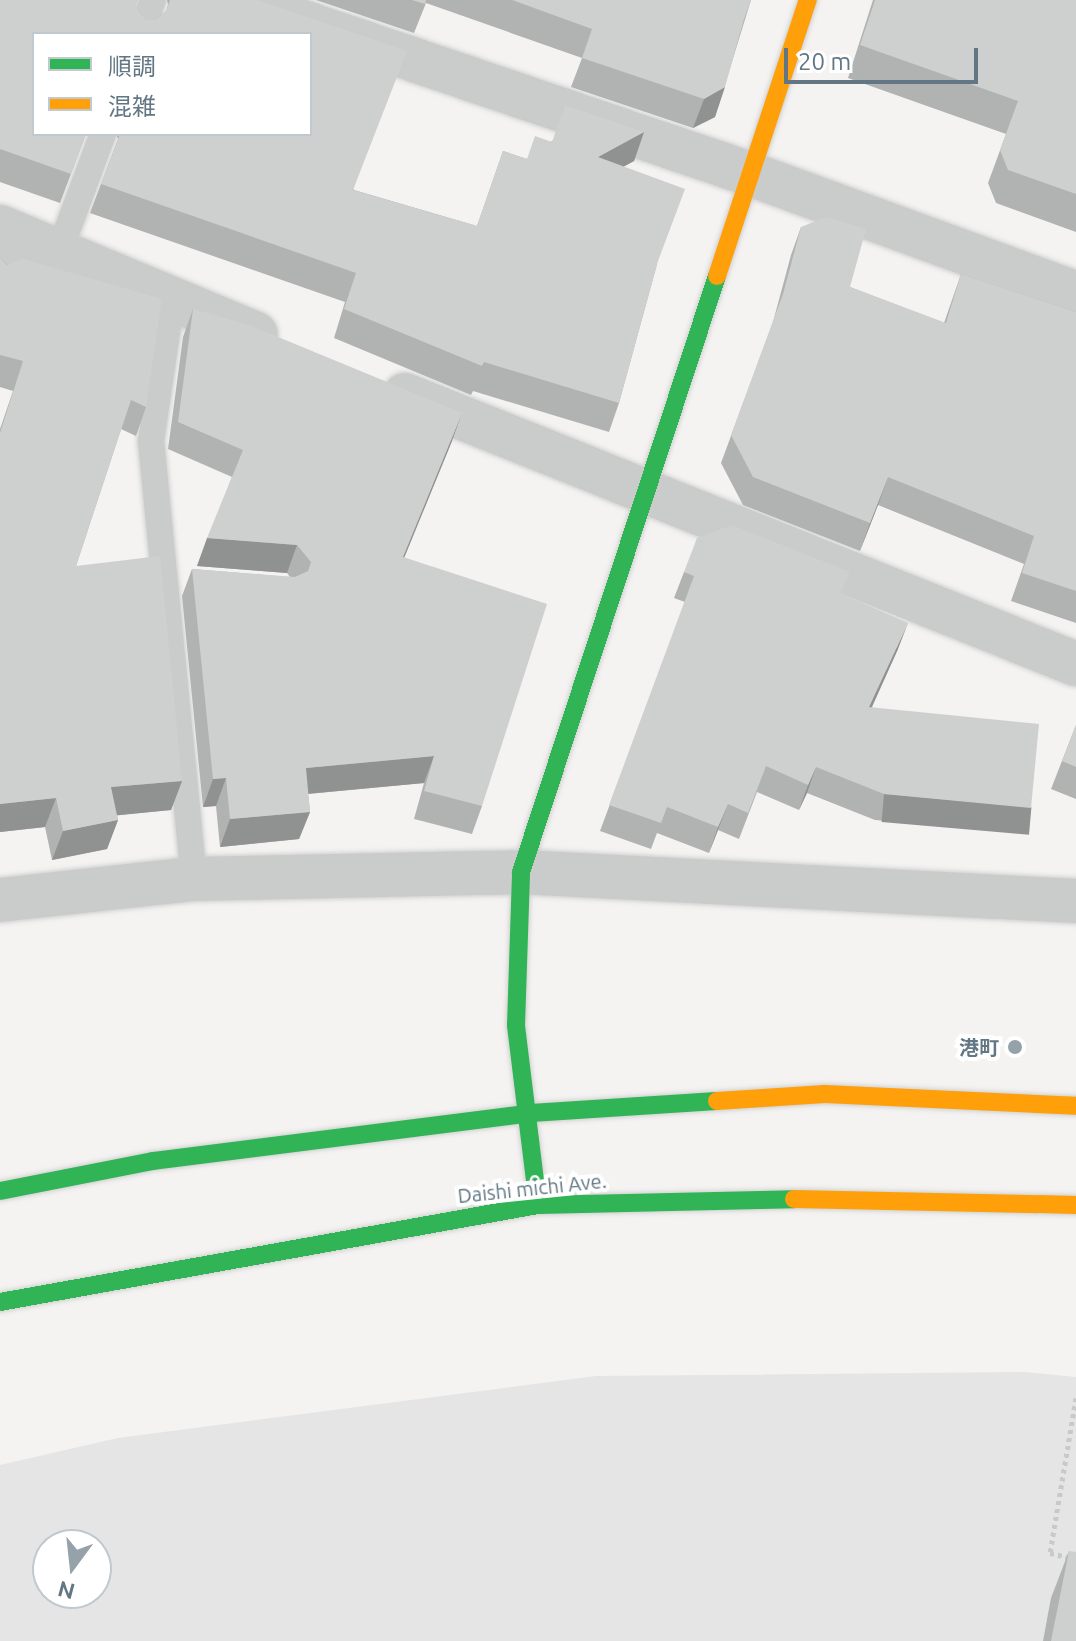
<!DOCTYPE html>
<meta charset="utf-8">
<style>
body{margin:0}
#map{position:relative;width:1076px;height:1641px;overflow:hidden;background:#f4f3f1;font-family:Ubuntu,"Noto Sans JP",sans-serif}
div>[style]{position:absolute}
[style*='--x']{left:calc(var(--x)*1px);top:calc(var(--y)*1px);width:calc(var(--w)*1px);rotate:calc(var(--a)*1deg)}
.built>*{inset:0;background:#e4e5e4}
.path>*{height:5px;margin-top:-2.5px;transform-origin:0;background:repeating-linear-gradient(90deg,#c9c9ca 0 4px,transparent 0 8px)}
.roads{filter:drop-shadow(0 0 2px #d0d1d1) drop-shadow(0 0 2px #d0d1d1)}
.lane>*{height:26px;margin:-13px;padding:0 13px;transform-origin:13px;border-radius:13px;background:#cacccc}
.street>*{height:44px;margin:-22px;padding:0 22px;transform-origin:22px;border-radius:22px;background:#cacccc}
.fast>*{height:18px;margin:-9px;padding:0 9px;transform-origin:9px;border-radius:9px;background:#30b455}
.slow>*{height:18px;margin:-9px;padding:0 9px;transform-origin:9px;border-radius:9px;background:#ff9f0a}
.wall>*{inset:0;background:#b1b2b2}
.shaded-wall>*{inset:0;background:#909191;transform-origin:0 0}
.building>*{inset:0;background:#cecfcf}
.dots>*{width:22px;height:22px;translate:-50% -50%;box-sizing:border-box;border:4px solid #fff;border-radius:50%}
span{translate:-50% -50%;white-space:nowrap;text-align:center;line-height:1.15;-webkit-text-stroke:8px #fff;paint-order:stroke}
.poi-label{font-size:20px;color:#627783;font-weight:700}
.right{translate:-100% -50%;text-align:right}
.street-label{font-size:20px;color:#627783}
.legend{position:absolute;left:32px;top:32px;width:280px;height:104px;box-sizing:border-box;background:#fff;border:2px solid #c0c9cd;margin:0;padding:10px 14px;list-style:none;font-size:24px;color:#627783}
.legend li{display:flex;align-items:center;gap:16px;height:40px}
.legend b{width:40px;border:2px solid #c0c9cd}
.north{position:absolute;left:32px;top:1529px;width:80px;height:80px;box-sizing:border-box;background:#fff;border:2px solid #c0c9cd;border-radius:50%;rotate:195deg;font-size:22px;font-weight:700;line-height:32px;text-align:center;color:#627783}
.north::after{content:'';display:block;margin:auto;width:28px;height:36px;background:#95a2aa;clip-path:polygon(50% 0,100% 100%,50% 72%,0 100%)}
.scale{position:absolute;left:784px;top:48px;width:194px;height:36px;box-sizing:border-box;border:4px solid #627783;border-top:0;padding-left:10px;font-size:24px;line-height:28px;white-space:nowrap;color:#627783;-webkit-text-stroke:6px #fff;paint-order:stroke}
</style>
<div id="map">
<div class="built">
<i style="clip-path:polygon(evenodd,1025px 1372px,1076px 1377px,1076px 1641px,0 1641px,0 1465px,118px 1438px,596px 1376px,1025px 1372px,48px 1545px,96px 1545px,96px 1593px,48px 1593px,48px 1545px)"></i>
</div>
<div class="path">
<i style="--x:1076;--y:1398;--w:157;--a:99.5"></i>
<i style="--x:1050;--y:1553;--w:27;--a:13"></i>
</div>
<div class="roads">
<div class="lane">
<i style="--x:141;--y:34;--w:36;--a:-71"></i>
<i style="--x:59;--y:252;--w:126;--a:-69.6"></i>
<i style="--x:0;--y:279;--w:48;--a:-73.1"></i>
<i style="--x:172;--y:299;--w:144;--a:98.4"></i>
<i style="--x:151;--y:441;--w:440;--a:84.4"></i>
</div>
<div class="street">
<i style="--x:238;--y:0;--w:541;--a:18.77"></i>
<i style="--x:750;--y:174;--w:347;--a:20.1"></i>
<i style="--x:0;--y:227;--w:277;--a:22.7"></i>
<i style="--x:405;--y:395;--w:723;--a:21.85"></i>
<i style="--x:0;--y:900;--w:195;--a:-6.2"></i>
<i style="--x:194;--y:879;--w:327;--a:-1.2"></i>
<i style="--x:521;--y:872;--w:556;--a:2.99"></i>
</div>
<div class="fast">
<i style="--x:0;--y:1191;--w:156;--a:-11.1"></i>
<i style="--x:153;--y:1161;--w:381;--a:-7.2"></i>
<i style="--x:531;--y:1113;--w:186;--a:-3.7"></i>
<i style="--x:538;--y:1205;--w:181;--a:-97"></i>
<i style="--x:516;--y:1025;--w:153;--a:-88.1"></i>
<i style="--x:521;--y:872;--w:627;--a:-71.8"></i>
<i style="--x:0;--y:1302;--w:547;--a:-10.22"></i>
<i style="--x:538;--y:1205;--w:256;--a:-1.3"></i>
</div>
<div class="slow">
<i style="--x:717;--y:276;--w:291;--a:-71.8"></i>
<i style="--x:717;--y:1101;--w:108;--a:-3.7"></i>
<i style="--x:825;--y:1094;--w:251;--a:2.7"></i>
<i style="--x:794;--y:1199;--w:282;--a:1.2"></i>
</div>
</div>
<div class="wall">
<i style="clip-path:polygon(0 0,136px 7px,146px 20px,155px 20px,166px 11px,168px 5px,167px 0,257px 0,354px 190px,477px 226px,503px 151px,527px 159px,552px 141px,644px 132px,634px 161px,623px 167px,657px 264px,619px 403px,609px 432px,473px 391px,471px 395px,334px 338px,345px 302px,90px 213px,118px 139px,116px 134px,310px 134px,34px 34px,86px 134px,60px 203px,0 182px)"></i>
<i style="clip-path:polygon(316px 0,751px 0,715px 117px,693px 128px,571px 87px,582px 58px,426px 3px,414px 33px)"></i>
<i style="clip-path:polygon(873px 0,1076px 0,1076px 232px,996px 203px,988px 183px,1006px 134px,848px 78px)"></i>
<i style="clip-path:polygon(801px 227px,850px 287px,944px 323px,961px 274px,1076px 312px,1076px 623px,1011px 601px,1024px 564px,878px 505px,860px 551px,743px 505px,721px 463px,773px 322px,791px 255px)"></i>
<i style="clip-path:polygon(0 257px,146px 407px,136px 436px,121px 429px,76px 566px,182px 781px,171px 810px,117px 815px,118px 820px,107px 849px,52px 860px,45px 827px,0 832px,0 429px,13px 391px,0 387px)"></i>
<i style="clip-path:polygon(193px 309px,452px 441px,404px 558px,482px 806px,472px 834px,414px 819px,424px 783px,308px 794px,310px 812px,299px 839px,220px 847px,216px 806px,203px 807px,182px 596px,192px 569px,290px 577px,287px 573px,197px 566px,232px 477px,168px 449px,183px 337px)"></i>
<i style="clip-path:polygon(684px 572px,842px 594px,898px 649px,872px 707px,1022px 833px,875px 820px,807px 793px,799px 810px,757px 792px,739px 839px,718px 830px,709px 853px,657px 833px,651px 849px,600px 831px,685px 602px,674px 598px)"></i>
<i style="clip-path:polygon(1076px 725px,1076px 799px,1051px 789px)"></i>
<i style="clip-path:polygon(1069px 1551px,1076px 1641px,1043px 1641px,1051px 1598px)"></i>
</div>
<div class="shaded-wall">
<i style="clip-path:polygon(725px 87px,715px 117px,693px 128px,704px 99px)"></i>
<i style="clip-path:polygon(644px 132px,634px 161px,587px 186px,598px 157px)"></i>
<i style="clip-path:polygon(462px 413px,452px 441px,393px 585px,403px 557px)"></i>
<i style="clip-path:polygon(888px 477px,878px 505px,860px 551px,870px 523px)"></i>
<i style="clip-path:polygon(207px 538px,297px 545px,287px 573px,197px 566px)"></i>
<i style="clip-path:polygon(908px 623px,898px 649px,860px 733px,869px 707px)"></i>
<i style="clip-path:polygon(434px 756px,424px 783px,295px 795px,306px 768px)"></i>
<i style="clip-path:polygon(816px 767px,807px 793px,799px 810px,808px 785px)"></i>
<i style="clip-path:polygon(226px 778px,216px 806px,203px 807px,213px 779px)"></i>
<i style="clip-path:polygon(182px 781px,171px 810px,101px 817px,111px 787px)"></i>
<i style="left:884px;top:794px;width:148px;height:28px;rotate:5deg"></i>
<i style="clip-path:polygon(56px 798px,45px 827px,0 832px,0 804px)"></i>
<i style="clip-path:polygon(728px 804px,718px 830px,709px 853px,718px 827px)"></i>
<i style="clip-path:polygon(310px 812px,299px 839px,220px 847px,230px 819px)"></i>
<i style="clip-path:polygon(118px 820px,107px 849px,52px 860px,63px 831px)"></i>
</div>
<div class="building">
<i style="clip-path:polygon(0 0,138px 0,136px 7px,146px 20px,155px 20px,166px 11px,170px 0,257px 0,407px 51px,353px 190px,477px 226px,503px 151px,527px 159px,535px 136px,552px 142px,565px 105px,644px 132px,598px 157px,685px 189px,658px 261px,619px 403px,484px 362px,482px 366px,344px 309px,356px 273px,101px 184px,120px 134px,310px 134px,310px 34px,34px 34px,34px 134px,86px 134px,71px 174px,0 149px)"></i>
<i style="clip-path:polygon(412px 0,426px 0,425px 4px)"></i>
<i style="clip-path:polygon(512px 0,751px 0,744px 19px,725px 87px,704px 99px,582px 58px,592px 29px)"></i>
<i style="clip-path:polygon(875px 0,1076px 0,1076px 194px,1008px 170px,1000px 150px,1018px 101px,860px 45px)"></i>
<i style="clip-path:polygon(826px 217px,866px 229px,850px 287px,946px 323px,961px 274px,1076px 312px,1076px 591px,1022px 573px,1034px 536px,888px 477px,870px 523px,753px 477px,731px 435px,783px 294px,801px 227px)"></i>
<i style="clip-path:polygon(0 257px,7px 265px,23px 259px,162px 299px,146px 407px,131px 400px,76px 566px,160px 556px,182px 781px,111px 787px,118px 820px,63px 831px,56px 798px,0 804px,0 433px,23px 361px,0 355px)"></i>
<i style="clip-path:polygon(193px 309px,249px 325px,462px 413px,403px 557px,547px 604px,482px 806px,424px 791px,434px 756px,306px 768px,310px 812px,230px 819px,226px 778px,213px 779px,192px 569px,295px 577px,308px 571px,311px 562px,297px 545px,207px 538px,243px 450px,178px 422px)"></i>
<i style="clip-path:polygon(732px 525px,850px 572px,840px 593px,908px 623px,869px 707px,1039px 724px,1031px 808px,884px 794px,816px 767px,808px 785px,766px 766px,748px 813px,728px 804px,718px 827px,667px 807px,661px 823px,609px 805px,694px 576px,684px 572px,697px 538px)"></i>
<i style="clip-path:polygon(1076px 725px,1076px 767px,1062px 761px)"></i>
<i style="clip-path:polygon(1069px 1551px,1076px 1552px,1076px 1641px,1051px 1641px)"></i>
</div>
<div class="dots">
<i style="left:1015px;top:1047px;background:#95a2aa"></i>
</div>
<div class="poi-label">
<span class="right" style="left:999px;top:1047px">港町</span>
</div>
<div class="street-label">
<span style="left:532px;top:1188px;rotate:-6deg">Daishi michi Ave.</span>
</div>
<ul class="legend">
<li><b style="height:10px;background:#30b455"></b>順調</li>
<li><b style="height:10px;background:#ff9f0a"></b>混雑</li>
</ul>
<div class="north">N</div>
<div class="scale">20 m</div>
</div>
